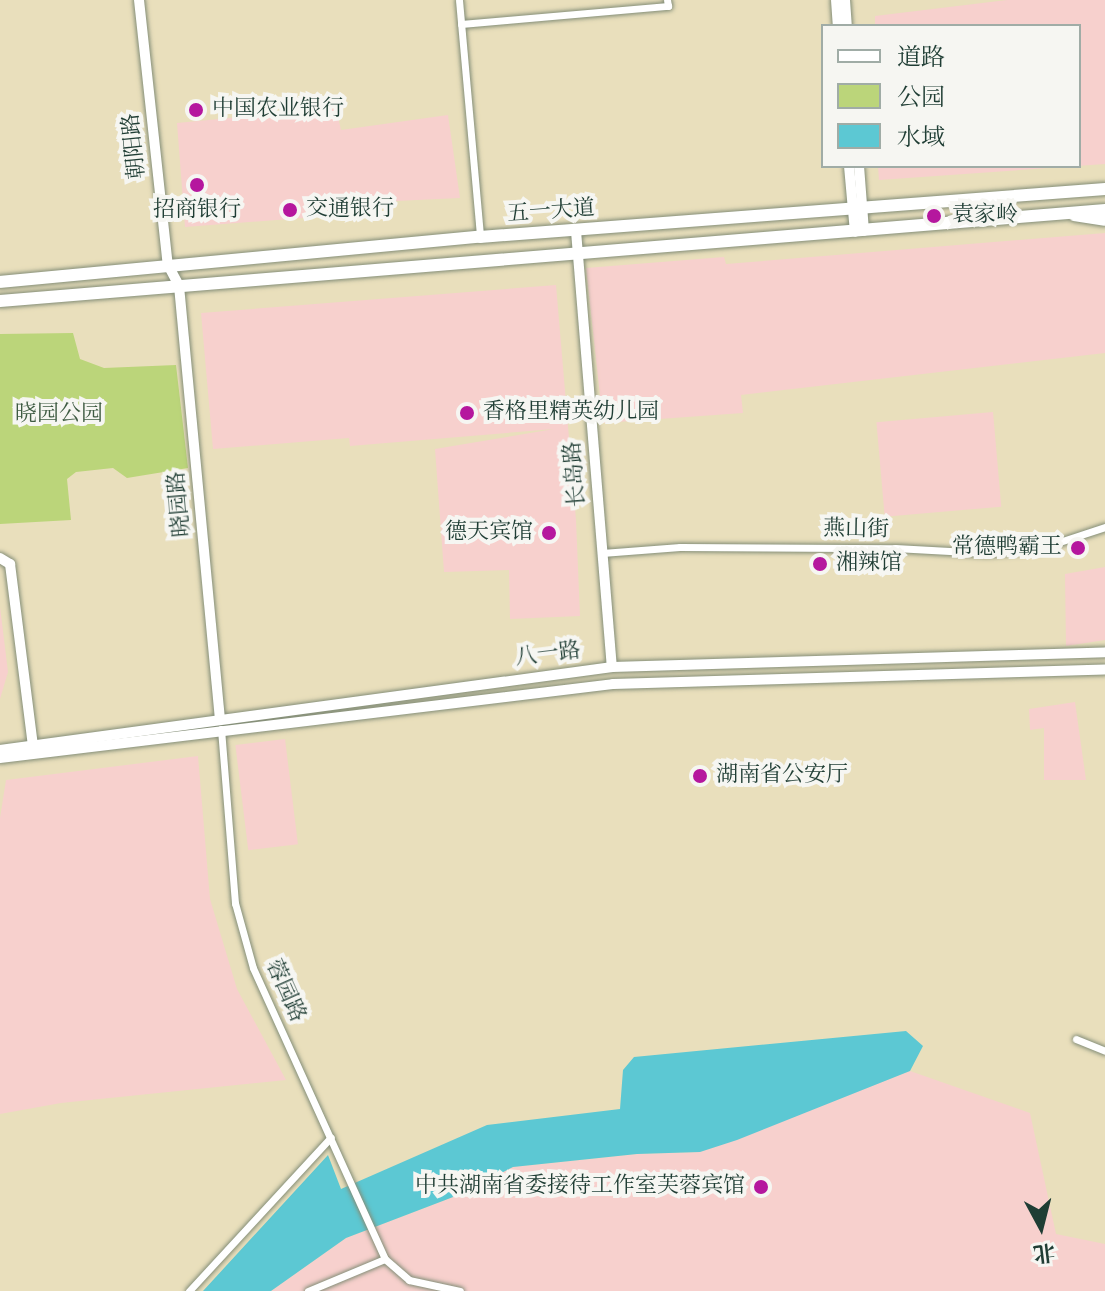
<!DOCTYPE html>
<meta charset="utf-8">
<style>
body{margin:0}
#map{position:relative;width:1105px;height:1291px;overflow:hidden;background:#e9dfbc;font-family:Vollkorn,"Noto Serif SC",serif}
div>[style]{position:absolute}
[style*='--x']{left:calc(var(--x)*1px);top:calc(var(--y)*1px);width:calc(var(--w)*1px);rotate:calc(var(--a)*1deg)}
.built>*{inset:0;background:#f7d0cd;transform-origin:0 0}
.green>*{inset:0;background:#bbd57a}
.water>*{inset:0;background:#5cc8d3}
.roads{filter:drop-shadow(0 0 2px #848e78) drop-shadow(0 0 2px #848e78)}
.street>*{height:7px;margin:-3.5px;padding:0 3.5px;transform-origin:3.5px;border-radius:3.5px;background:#fff}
.secondary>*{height:10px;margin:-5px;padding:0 5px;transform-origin:5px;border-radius:5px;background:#fff}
.primary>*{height:12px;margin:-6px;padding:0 6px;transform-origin:6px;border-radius:6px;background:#fff}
.dots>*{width:22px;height:22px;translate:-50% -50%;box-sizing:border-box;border:4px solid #f6f6f2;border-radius:50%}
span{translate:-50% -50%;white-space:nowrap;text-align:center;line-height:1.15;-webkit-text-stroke:8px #f6f6f2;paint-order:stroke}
.poi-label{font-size:22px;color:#1f3d34}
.left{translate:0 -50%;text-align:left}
.right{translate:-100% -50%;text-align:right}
.street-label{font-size:22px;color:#1f3d34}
.park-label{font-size:22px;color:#3e5b42}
.legend{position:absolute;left:821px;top:24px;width:260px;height:144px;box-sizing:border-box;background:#f6f6f2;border:2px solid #a0aca6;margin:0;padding:10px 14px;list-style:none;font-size:24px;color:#1f3d34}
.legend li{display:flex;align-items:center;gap:16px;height:40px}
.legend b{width:40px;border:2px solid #a0aca6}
.north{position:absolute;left:1001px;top:1187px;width:80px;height:80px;-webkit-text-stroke:6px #f6f6f2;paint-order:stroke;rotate:173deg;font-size:22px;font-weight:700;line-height:32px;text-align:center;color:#1f3d34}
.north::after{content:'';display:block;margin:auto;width:28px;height:36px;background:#1f3d34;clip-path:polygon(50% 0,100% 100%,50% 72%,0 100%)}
</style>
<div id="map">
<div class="built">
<i style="clip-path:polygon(1007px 0,1105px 0,1105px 164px,879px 180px,878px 166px,1079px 166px,1079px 26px,875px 26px,875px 16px)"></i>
<i style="clip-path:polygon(336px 108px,341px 130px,448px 115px,460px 198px,353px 203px,355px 214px,185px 227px,177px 123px)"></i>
<i style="clip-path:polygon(1105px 233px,1105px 353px,741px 395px,743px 413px,603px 423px,586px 268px,724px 257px,726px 264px)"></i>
<i style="clip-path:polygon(556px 285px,576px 520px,580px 616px,510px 619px,509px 570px,444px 572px,435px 449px,554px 429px,350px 446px,349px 438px,213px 449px,201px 313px)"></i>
<i style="left:993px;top:412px;width:95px;height:117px;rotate:85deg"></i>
<i style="clip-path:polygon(1105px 567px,1105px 640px,1066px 646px,1065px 574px)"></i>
<i style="clip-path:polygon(0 607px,8px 672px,0 699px)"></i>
<i style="clip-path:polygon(1075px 702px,1086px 780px,1044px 780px,1044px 728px,1030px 730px,1029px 709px)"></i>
<i style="left:285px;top:739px;width:106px;height:50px;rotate:83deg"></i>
<i style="clip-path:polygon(198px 756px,210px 899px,237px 989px,286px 1080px,61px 1103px,0 1114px,0 818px,6px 780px)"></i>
<i style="clip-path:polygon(910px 1071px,1030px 1113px,1056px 1234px,1105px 1244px,1105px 1291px,271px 1291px,346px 1238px,461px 1194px,513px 1167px,637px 1154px,700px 1152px)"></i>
</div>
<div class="green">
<i style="clip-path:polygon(73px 333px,80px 359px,104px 368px,176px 365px,188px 468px,127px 478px,113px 468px,76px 472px,67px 479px,71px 520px,0 524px,0 334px)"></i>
</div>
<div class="water">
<i style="clip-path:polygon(906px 1031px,923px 1046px,910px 1071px,737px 1140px,700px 1152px,637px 1154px,513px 1167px,461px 1194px,346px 1238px,271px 1291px,203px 1291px,328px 1155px,341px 1189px,487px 1125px,620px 1109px,623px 1070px,634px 1057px)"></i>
</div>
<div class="roads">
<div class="street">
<i style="--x:459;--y:0;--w:238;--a:84.9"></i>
<i style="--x:461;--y:24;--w:208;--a:-5"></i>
<i style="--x:668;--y:6;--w:6;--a:-99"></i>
<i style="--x:602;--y:553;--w:78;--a:-4.4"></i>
<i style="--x:680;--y:547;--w:215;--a:0.3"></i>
<i style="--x:895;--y:548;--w:91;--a:3.1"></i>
<i style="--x:986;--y:553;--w:52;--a:-4.4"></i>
<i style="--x:1038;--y:549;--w:71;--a:-18.2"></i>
<i style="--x:221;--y:729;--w:175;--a:85.4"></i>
<i style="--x:235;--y:903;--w:67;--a:74.5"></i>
<i style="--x:253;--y:968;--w:320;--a:65.6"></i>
<i style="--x:385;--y:1259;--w:32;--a:41"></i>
<i style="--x:409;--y:1280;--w:52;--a:12.2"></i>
<i style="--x:1076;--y:1039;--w:31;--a:22"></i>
<i style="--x:189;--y:1291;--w:209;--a:-47.3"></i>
<i style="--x:308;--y:1291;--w:83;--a:-22.6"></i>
</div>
<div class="secondary">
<i style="--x:139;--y:0;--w:267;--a:83.8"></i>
<i style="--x:168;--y:265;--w:24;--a:62"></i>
<i style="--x:179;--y:286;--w:434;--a:84.6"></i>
<i style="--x:836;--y:0;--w:26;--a:86"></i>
<i style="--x:845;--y:0;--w:26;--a:86"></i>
<i style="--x:849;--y:166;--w:66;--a:84.8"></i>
<i style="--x:859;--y:166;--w:65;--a:85.6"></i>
<i style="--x:1074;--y:216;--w:31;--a:9"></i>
<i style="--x:576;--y:231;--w:437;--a:85.3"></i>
<i style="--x:0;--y:558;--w:12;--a:31"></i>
<i style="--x:10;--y:564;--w:184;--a:82.8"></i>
<i style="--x:0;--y:750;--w:618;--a:-7.72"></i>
<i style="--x:612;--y:667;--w:493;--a:-1.7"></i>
<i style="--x:0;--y:758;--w:617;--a:-6.88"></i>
<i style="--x:613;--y:684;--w:492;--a:-1.7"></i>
</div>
<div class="primary">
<i style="--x:0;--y:282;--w:482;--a:-5.4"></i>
<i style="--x:480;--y:237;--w:627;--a:-4.39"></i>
<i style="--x:0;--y:301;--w:1109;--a:-4.71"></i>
</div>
</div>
<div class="dots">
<i style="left:196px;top:110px;background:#b5179e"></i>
<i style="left:197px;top:185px;background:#b5179e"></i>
<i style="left:290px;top:210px;background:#b5179e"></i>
<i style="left:934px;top:216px;background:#b5179e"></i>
<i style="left:467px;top:413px;background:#b5179e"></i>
<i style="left:549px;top:533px;background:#b5179e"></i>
<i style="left:1078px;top:548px;background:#b5179e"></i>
<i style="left:820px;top:564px;background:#b5179e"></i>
<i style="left:700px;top:776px;background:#b5179e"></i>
<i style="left:761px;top:1187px;background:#b5179e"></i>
</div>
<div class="poi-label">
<span class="left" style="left:212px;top:110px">中国农业银行</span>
<span class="left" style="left:306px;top:210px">交通银行</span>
<span style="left:197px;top:211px">招商银行</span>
<span class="left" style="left:952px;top:216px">袁家岭</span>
<span class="left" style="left:483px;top:413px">香格里精英幼儿园</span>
<span class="right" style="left:533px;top:533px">德天宾馆</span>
<span class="right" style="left:1062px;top:548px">常德鸭霸王</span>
<span class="left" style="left:836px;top:564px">湘辣馆</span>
<span class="left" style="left:716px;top:776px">湖南省公安厅</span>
<span class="right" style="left:745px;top:1187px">中共湖南省委接待工作室芙蓉宾馆</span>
</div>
<div class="street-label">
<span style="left:135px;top:146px;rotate:-96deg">朝阳路</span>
<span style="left:551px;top:212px;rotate:-4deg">五一大道</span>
<span style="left:576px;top:474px;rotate:-95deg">长岛路</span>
<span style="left:180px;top:504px;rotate:-95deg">晓园路</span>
<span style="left:856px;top:530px;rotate:1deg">燕山街</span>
<span style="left:548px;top:655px;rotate:-7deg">八一路</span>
<span style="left:285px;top:991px;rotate:66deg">蓉园路</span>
</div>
<div class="park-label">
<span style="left:59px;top:415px">晓园公园</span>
</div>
<ul class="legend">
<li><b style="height:10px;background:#fff"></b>道路</li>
<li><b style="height:22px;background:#bbd57a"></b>公园</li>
<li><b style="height:22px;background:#5cc8d3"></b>水域</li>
</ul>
<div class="north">北</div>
</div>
